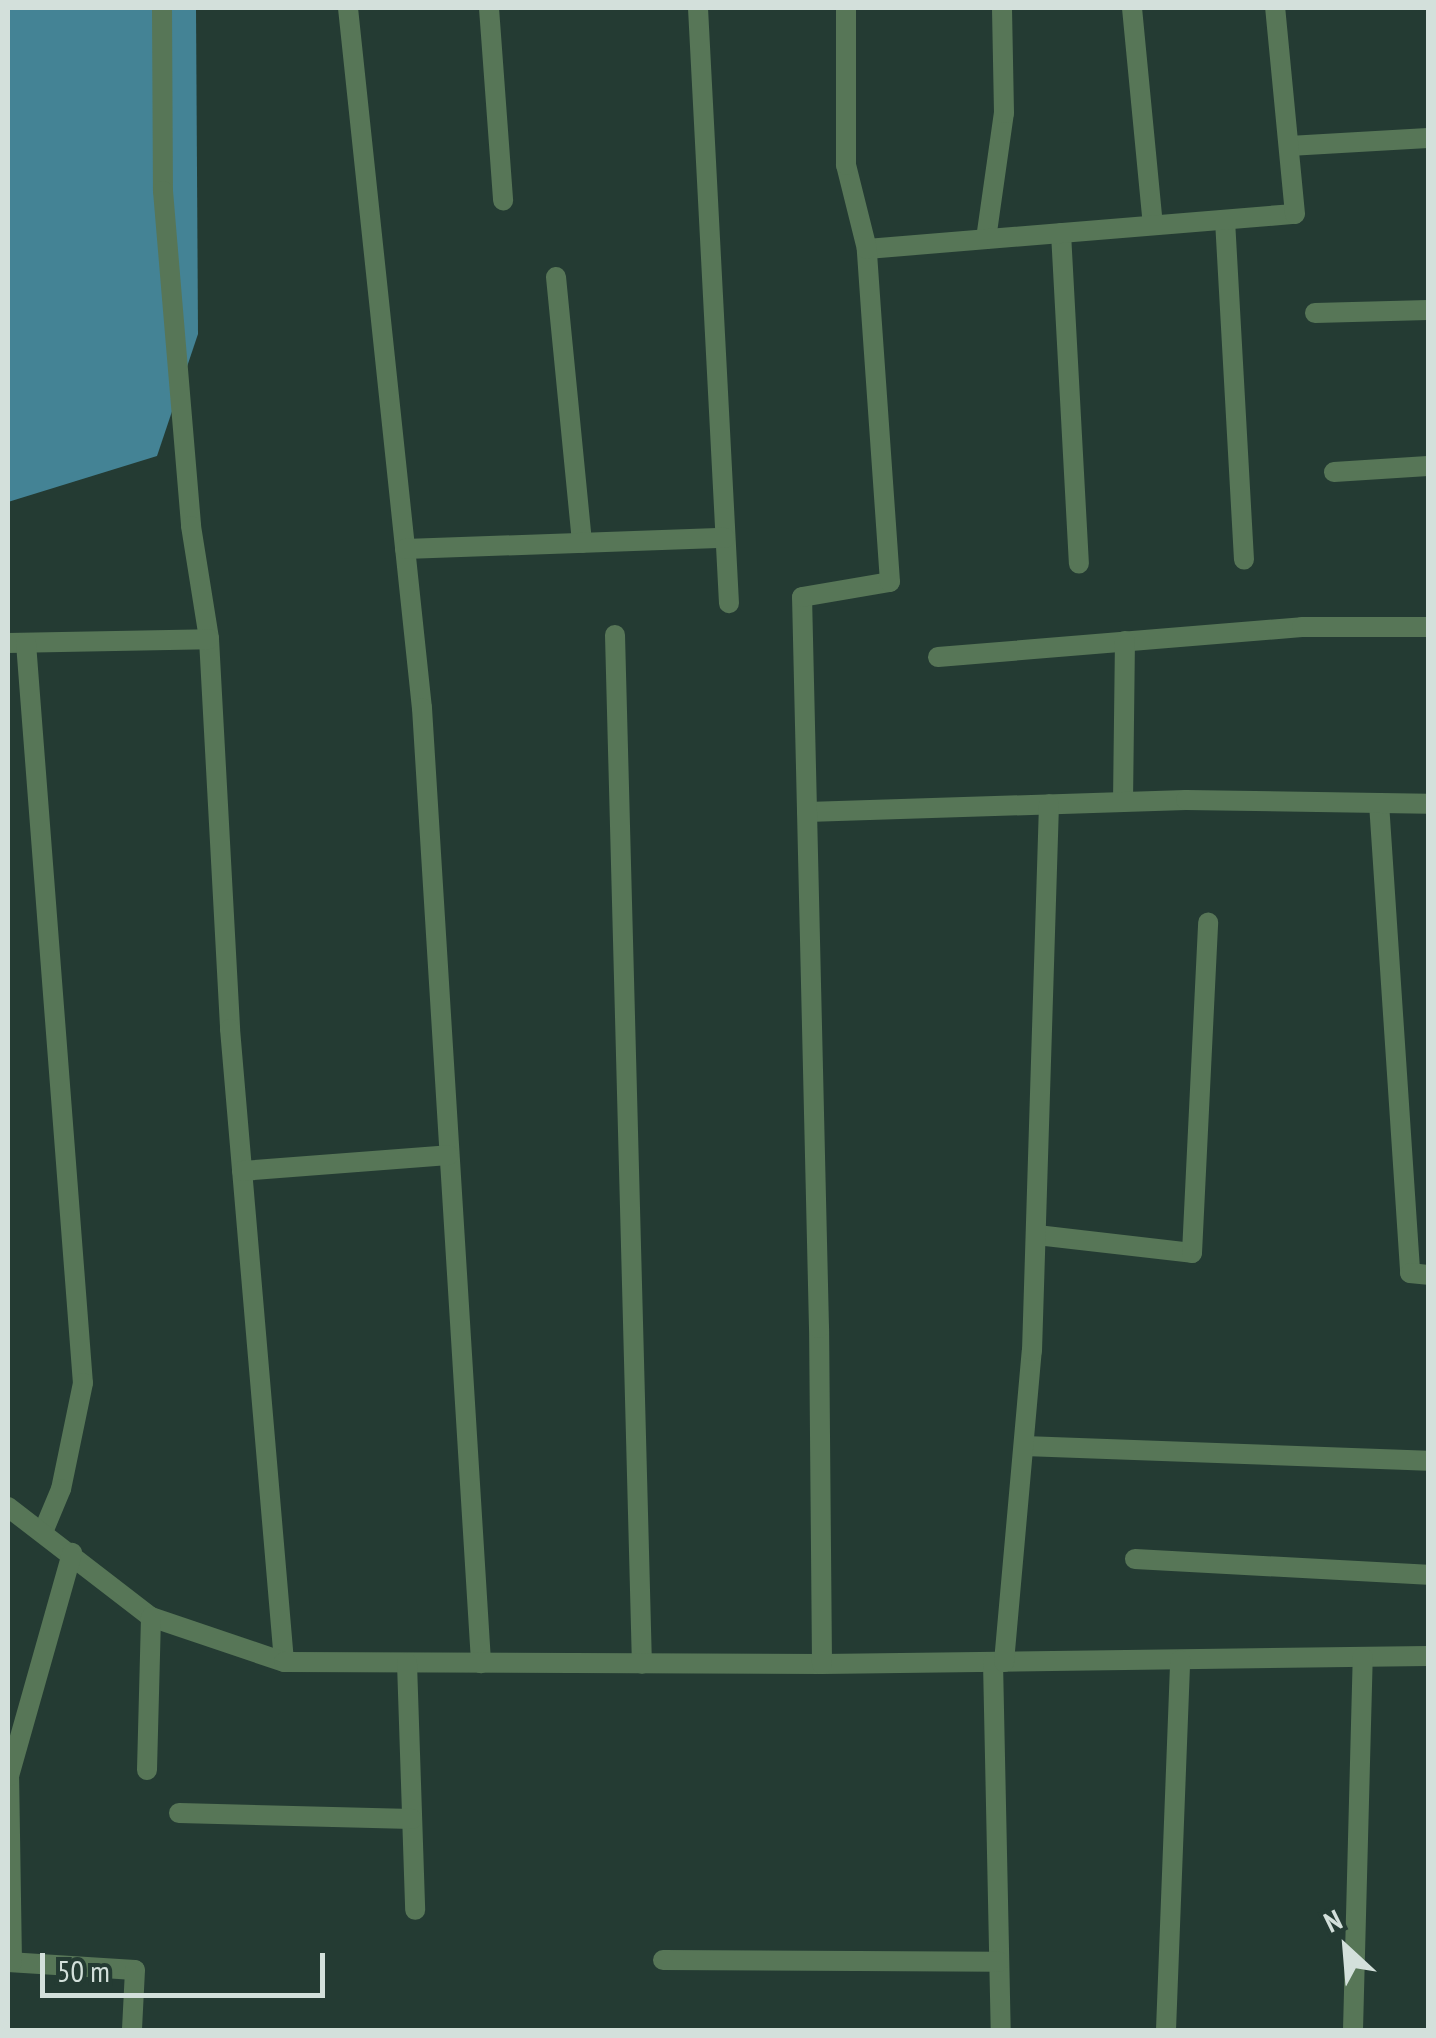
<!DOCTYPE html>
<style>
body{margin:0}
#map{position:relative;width:1436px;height:2038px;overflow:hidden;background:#243b33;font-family:"PT Sans Narrow",sans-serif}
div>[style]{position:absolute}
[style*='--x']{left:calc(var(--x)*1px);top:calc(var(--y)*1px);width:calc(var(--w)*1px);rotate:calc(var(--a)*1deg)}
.water>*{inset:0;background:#448395}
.minor>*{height:20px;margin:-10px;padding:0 10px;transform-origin:10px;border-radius:10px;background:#577657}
span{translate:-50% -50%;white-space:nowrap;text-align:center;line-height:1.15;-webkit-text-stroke:8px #243b33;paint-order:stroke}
.frame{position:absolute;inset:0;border:10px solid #d3e0db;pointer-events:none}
.north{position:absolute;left:1296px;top:1898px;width:100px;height:100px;-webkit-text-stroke:8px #243b33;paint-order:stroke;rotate:334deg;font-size:28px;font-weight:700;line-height:40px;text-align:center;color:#d3e0db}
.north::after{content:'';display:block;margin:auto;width:35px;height:45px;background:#d3e0db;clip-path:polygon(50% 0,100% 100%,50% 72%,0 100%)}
.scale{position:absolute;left:40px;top:1953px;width:285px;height:45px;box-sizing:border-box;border:5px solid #d3e0db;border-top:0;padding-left:12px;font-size:30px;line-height:35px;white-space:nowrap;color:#d3e0db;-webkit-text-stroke:8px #243b33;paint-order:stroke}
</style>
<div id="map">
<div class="water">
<i style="clip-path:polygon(8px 8px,196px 8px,198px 334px,157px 456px,8px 502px)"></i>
</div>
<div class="minor">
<i style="--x:162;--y:8;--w:183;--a:89.7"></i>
<i style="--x:163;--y:191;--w:336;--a:85.2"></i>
<i style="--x:191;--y:526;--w:114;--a:80.9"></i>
<i style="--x:209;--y:639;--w:391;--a:86.9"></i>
<i style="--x:230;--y:1029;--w:635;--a:85.12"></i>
<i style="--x:348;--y:8;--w:704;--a:83.97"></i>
<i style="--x:422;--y:708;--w:957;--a:86.46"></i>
<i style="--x:489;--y:8;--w:193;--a:85.8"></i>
<i style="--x:698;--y:8;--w:596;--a:87.02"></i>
<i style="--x:1132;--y:8;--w:218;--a:84.5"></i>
<i style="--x:1289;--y:146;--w:139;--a:-3.3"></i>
<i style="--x:1225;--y:220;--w:340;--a:86.8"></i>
<i style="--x:1061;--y:233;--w:331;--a:86.9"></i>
<i style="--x:986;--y:239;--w:127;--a:-81.9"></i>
<i style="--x:1004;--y:113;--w:105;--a:-91.1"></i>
<i style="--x:867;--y:249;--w:429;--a:-4.7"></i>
<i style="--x:1295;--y:214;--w:207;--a:-95.5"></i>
<i style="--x:556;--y:277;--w:267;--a:84.4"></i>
<i style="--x:1315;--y:313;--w:113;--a:-1.5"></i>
<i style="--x:1334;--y:472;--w:94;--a:-3.7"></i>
<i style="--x:405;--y:549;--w:320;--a:-2"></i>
<i style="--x:615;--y:635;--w:1029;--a:88.5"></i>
<i style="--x:8;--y:643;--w:201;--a:-1.1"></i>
<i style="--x:26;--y:643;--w:742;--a:85.6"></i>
<i style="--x:83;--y:1383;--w:108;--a:101.7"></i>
<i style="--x:61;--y:1489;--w:47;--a:112.7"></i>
<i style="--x:938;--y:657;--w:365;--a:-4.7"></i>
<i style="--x:1302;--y:627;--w:126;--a:0"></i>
<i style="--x:1123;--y:802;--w:161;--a:-89.3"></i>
<i style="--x:1379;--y:803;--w:471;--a:86.2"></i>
<i style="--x:1410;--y:1273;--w:18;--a:6"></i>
<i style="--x:807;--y:812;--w:379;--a:-1.8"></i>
<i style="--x:1186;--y:800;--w:242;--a:0.9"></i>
<i style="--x:242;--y:1171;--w:207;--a:-4.4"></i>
<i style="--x:1037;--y:1235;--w:156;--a:6.6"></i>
<i style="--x:1192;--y:1253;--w:331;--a:-87.2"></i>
<i style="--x:1024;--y:1446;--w:404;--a:2.1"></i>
<i style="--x:8;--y:1507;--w:180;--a:37.6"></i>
<i style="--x:151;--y:1617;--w:140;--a:18.7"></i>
<i style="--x:284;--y:1662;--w:538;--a:0.21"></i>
<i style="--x:822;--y:1664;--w:606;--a:-0.76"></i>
<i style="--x:1135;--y:1559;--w:293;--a:3.1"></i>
<i style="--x:993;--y:1662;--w:368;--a:88.8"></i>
<i style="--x:1004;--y:1662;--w:312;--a:-84.9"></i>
<i style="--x:1032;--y:1351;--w:547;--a:-88.22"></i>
<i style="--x:407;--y:1663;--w:247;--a:88.1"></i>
<i style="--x:822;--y:1664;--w:336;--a:-90.5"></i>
<i style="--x:819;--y:1328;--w:731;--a:-91.33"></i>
<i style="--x:802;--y:597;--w:89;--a:-9.7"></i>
<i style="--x:890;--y:582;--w:334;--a:-94"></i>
<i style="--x:867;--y:249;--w:87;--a:-104"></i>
<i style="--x:846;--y:165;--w:157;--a:-90"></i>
<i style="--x:147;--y:1770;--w:153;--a:-88.5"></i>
<i style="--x:179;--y:1813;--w:233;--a:1.5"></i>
<i style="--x:663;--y:1960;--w:336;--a:0.3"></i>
<i style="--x:8;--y:1962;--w:127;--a:3.6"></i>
<i style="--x:135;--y:1970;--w:60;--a:92.9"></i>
<i style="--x:12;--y:1962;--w:186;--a:-90.9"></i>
<i style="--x:9;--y:1776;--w:232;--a:-74.2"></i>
<i style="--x:1166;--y:2030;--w:370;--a:-87.8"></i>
<i style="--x:1353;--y:2030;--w:373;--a:-88.5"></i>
</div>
<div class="frame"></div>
<div class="north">N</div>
<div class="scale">50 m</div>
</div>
